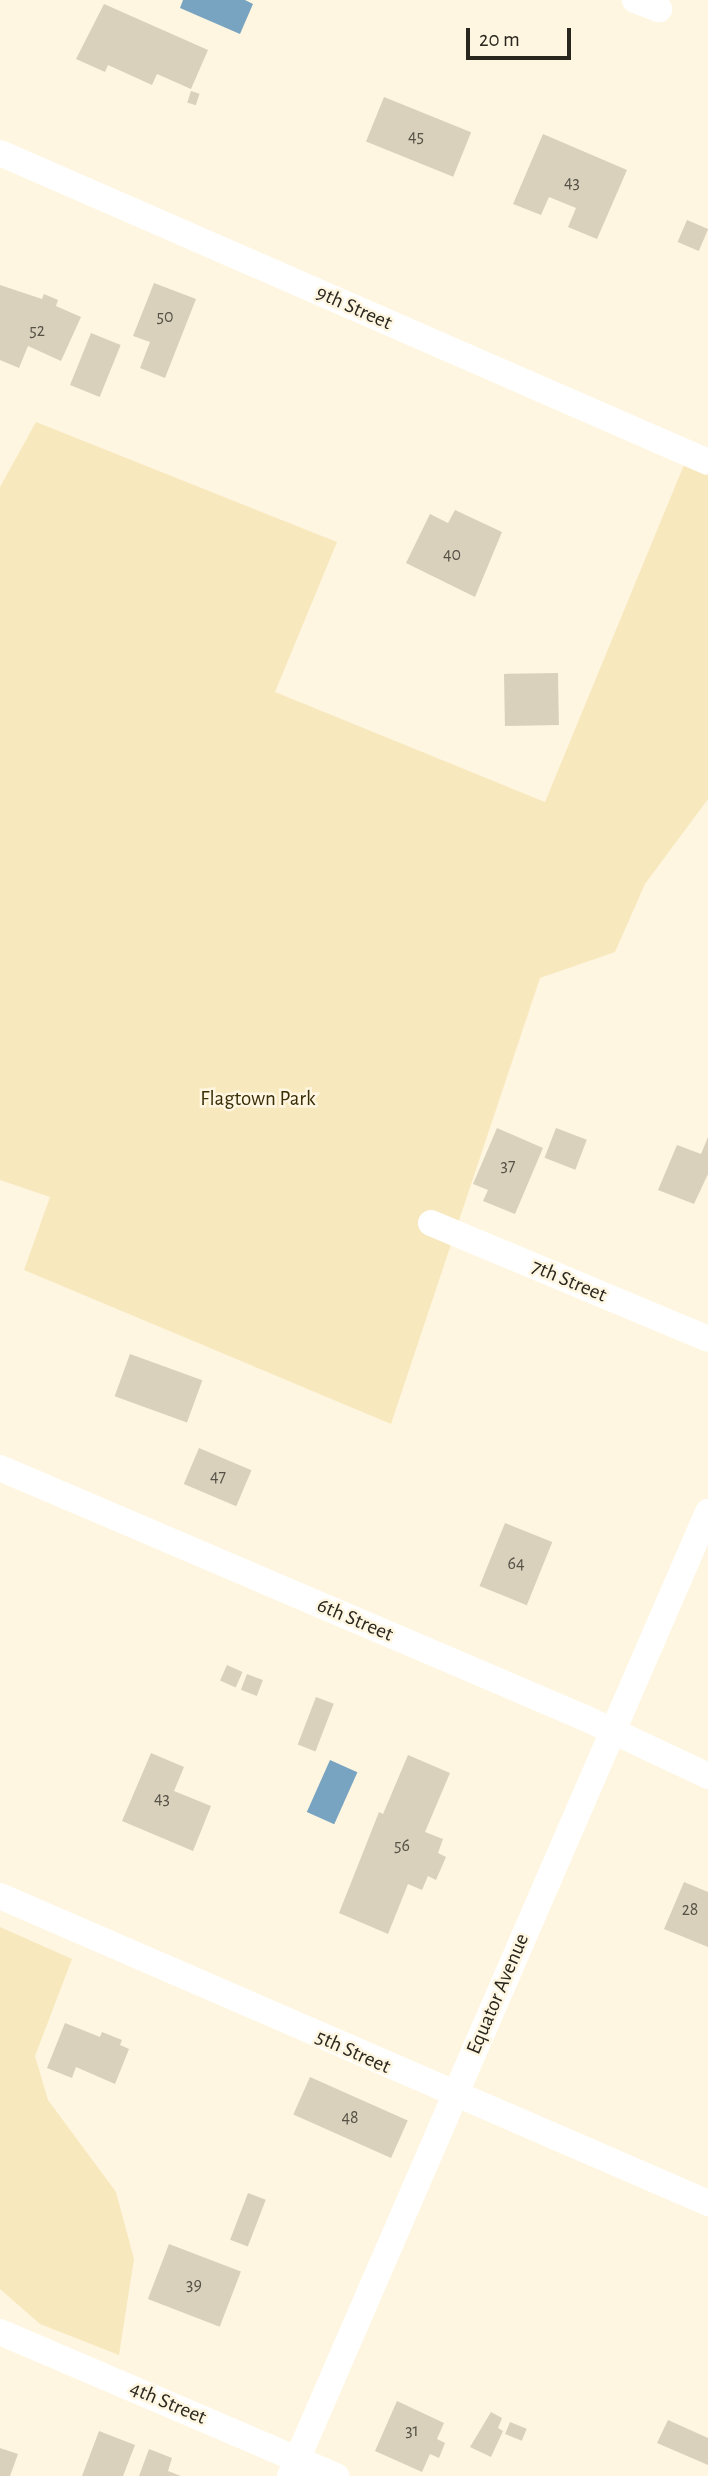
<!DOCTYPE html>
<style>
body{margin:0}
#map{position:relative;width:708px;height:2476px;overflow:hidden;background:#fef6e0;font-family:"Alegreya Sans",sans-serif}
div>[style]{position:absolute}
[style*='--x']{left:calc(var(--x)*1px);top:calc(var(--y)*1px);width:calc(var(--w)*1px);rotate:calc(var(--a)*1deg)}
.green>*{inset:0;background:#f8e8be}
.water>*{inset:0;background:#78a4c1;transform-origin:0 0}
.building>*{inset:0;background:#d9d1bc;transform-origin:0 0}
.street>*{height:26px;margin:-13px;padding:0 13px;transform-origin:13px;border-radius:13px;background:#fff}
span{translate:-50% -50%;white-space:nowrap;text-align:center;line-height:1.15;-webkit-text-stroke:5px #fef6e0;paint-order:stroke}
.number-label{font-size:18px;color:#555146}
.number-label span{-webkit-text-stroke-width:0}
.street-label{font-size:21px;color:#29261e}
.park-label{font-size:21px;color:#3a2e07}
.scale{position:absolute;left:466px;top:28px;width:105px;height:32px;box-sizing:border-box;border:4px solid #29261e;border-top:0;padding-left:9px;font-size:21px;line-height:24px;white-space:nowrap;color:#29261e;-webkit-text-stroke:5px #fef6e0;paint-order:stroke}
</style>
<div id="map">
<div class="green">
<i style="clip-path:polygon(36px 422px,337px 542px,275px 692px,545px 802px,686px 460px,708px 468px,708px 799px,645px 884px,615px 952px,540px 978px,391px 1424px,24px 1270px,50px 1197px,0 1180px,0 487px)"></i>
<i style="clip-path:polygon(0 1927px,72px 1959px,35px 2056px,48px 2100px,116px 2192px,134px 2259px,119px 2355px,40px 2324px,0 2289px)"></i>
</div>
<div class="water">
<i style="clip-path:polygon(183px 0,245px 0,253px 4px,240px 34px,180px 8px)"></i>
<i style="left:330px;top:1760px;width:30px;height:57px;rotate:24deg"></i>
</div>
<div class="building">
<i style="clip-path:polygon(104px 4px,208px 50px,191px 89px,157px 74px,152px 85px,108px 65px,105px 72px,76px 59px)"></i>
<i style="left:191px;top:91px;width:9px;height:12px;rotate:18deg"></i>
<i style="left:384px;top:97px;width:94px;height:48px;rotate:22deg"></i>
<i style="clip-path:polygon(543px 134px,627px 170px,597px 239px,568px 227px,576px 208px,549px 197px,541px 215px,513px 204px)"></i>
<i style="left:687px;top:220px;width:23px;height:24px;rotate:23deg"></i>
<i style="clip-path:polygon(154px 283px,196px 299px,165px 378px,140px 368px,150px 342px,133px 336px)"></i>
<i style="clip-path:polygon(0 285px,42px 299px,44px 294px,58px 300px,56px 306px,81px 317px,61px 361px,28px 346px,19px 368px,0 360px)"></i>
<i style="left:91px;top:333px;width:32px;height:56px;rotate:22deg"></i>
<i style="clip-path:polygon(455px 510px,502px 532px,475px 597px,406px 563px,430px 514px,448px 523px)"></i>
<i style="left:558px;top:673px;width:52px;height:54px;rotate:89deg"></i>
<i style="clip-path:polygon(497px 1128px,543px 1148px,515px 1214px,483px 1201px,488px 1190px,473px 1184px)"></i>
<i style="left:556px;top:1128px;width:33px;height:32px;rotate:21deg"></i>
<i style="clip-path:polygon(708px 1137px,708px 1174px,694px 1204px,658px 1190px,677px 1145px,701px 1154px)"></i>
<i style="left:130px;top:1354px;width:77px;height:45px;rotate:20deg"></i>
<i style="left:199px;top:1448px;width:57px;height:39px;rotate:23deg"></i>
<i style="left:505px;top:1523px;width:51px;height:68px;rotate:22deg"></i>
<i style="left:227px;top:1665px;width:17px;height:17px;rotate:24deg"></i>
<i style="left:247px;top:1674px;width:17px;height:17px;rotate:21deg"></i>
<i style="left:316px;top:1697px;width:19px;height:51px;rotate:21deg"></i>
<i style="clip-path:polygon(151px 1753px,184px 1767px,174px 1791px,211px 1806px,193px 1851px,122px 1821px)"></i>
<i style="clip-path:polygon(408px 1755px,450px 1773px,425px 1832px,443px 1839px,438px 1853px,446px 1857px,436px 1880px,428px 1876px,422px 1890px,408px 1884px,388px 1934px,339px 1913px,379px 1812px,383px 1814px)"></i>
<i style="clip-path:polygon(684px 1882px,708px 1892px,708px 1947px,664px 1929px)"></i>
<i style="clip-path:polygon(65px 2023px,100px 2037px,102px 2032px,122px 2040px,120px 2045px,129px 2049px,115px 2084px,76px 2067px,72px 2078px,47px 2068px)"></i>
<i style="left:310px;top:2077px;width:107px;height:41px;rotate:24deg"></i>
<i style="left:248px;top:2193px;width:19px;height:50px;rotate:21deg"></i>
<i style="left:169px;top:2244px;width:77px;height:59px;rotate:21deg"></i>
<i style="clip-path:polygon(397px 2401px,444px 2423px,437px 2439px,445px 2443px,439px 2458px,430px 2454px,422px 2472px,375px 2451px)"></i>
<i style="clip-path:polygon(491px 2412px,502px 2418px,498px 2428px,503px 2431px,491px 2457px,470px 2447px)"></i>
<i style="clip-path:polygon(668px 2420px,708px 2438px,708px 2465px,657px 2443px)"></i>
<i style="left:510px;top:2422px;width:18px;height:13px;rotate:22deg"></i>
<i style="clip-path:polygon(99px 2431px,135px 2445px,123px 2476px,82px 2476px)"></i>
<i style="clip-path:polygon(0 2448px,18px 2454px,10px 2476px,0 2476px)"></i>
<i style="clip-path:polygon(149px 2449px,172px 2458px,168px 2471px,181px 2476px,139px 2476px)"></i>
</div>
<div class="street">
<i style="--x:635;--y:0;--w:26;--a:21"></i>
<i style="--x:0;--y:153;--w:772;--a:23.58"></i>
<i style="--x:431;--y:1223;--w:300;--a:22.7"></i>
<i style="--x:0;--y:1468;--w:636;--a:23.14"></i>
<i style="--x:585;--y:1718;--w:136;--a:25.2"></i>
<i style="--x:0;--y:1896;--w:772;--a:23.44"></i>
<i style="--x:0;--y:2332;--w:366;--a:23.2"></i>
<i style="--x:290;--y:2476;--w:1051;--a:-66.56"></i>
</div>
<div class="number-label">
<span style="left:416px;top:137px">45</span>
<span style="left:572px;top:183px">43</span>
<span style="left:165px;top:317px">50</span>
<span style="left:37px;top:331px">52</span>
<span style="left:452px;top:555px">40</span>
<span style="left:508px;top:1166px">37</span>
<span style="left:218px;top:1477px">47</span>
<span style="left:516px;top:1564px">64</span>
<span style="left:162px;top:1799px">43</span>
<span style="left:402px;top:1846px">56</span>
<span style="left:690px;top:1910px">28</span>
<span style="left:350px;top:2118px">48</span>
<span style="left:194px;top:2285px">39</span>
<span style="left:412px;top:2431px">31</span>
</div>
<div class="street-label">
<span style="left:354px;top:308px;rotate:24deg">9th Street</span>
<span style="left:569px;top:1281px;rotate:23deg">7th Street</span>
<span style="left:355px;top:1620px;rotate:23deg">6th Street</span>
<span style="left:498px;top:1994px;rotate:-67deg">Equator Avenue</span>
<span style="left:353px;top:2052px;rotate:24deg">5th Street</span>
<span style="left:168px;top:2403px;rotate:23deg">4th Street</span>
</div>
<div class="park-label">
<span style="left:258px;top:1099px">Flagtown Park</span>
</div>
<div class="scale">20 m</div>
</div>
